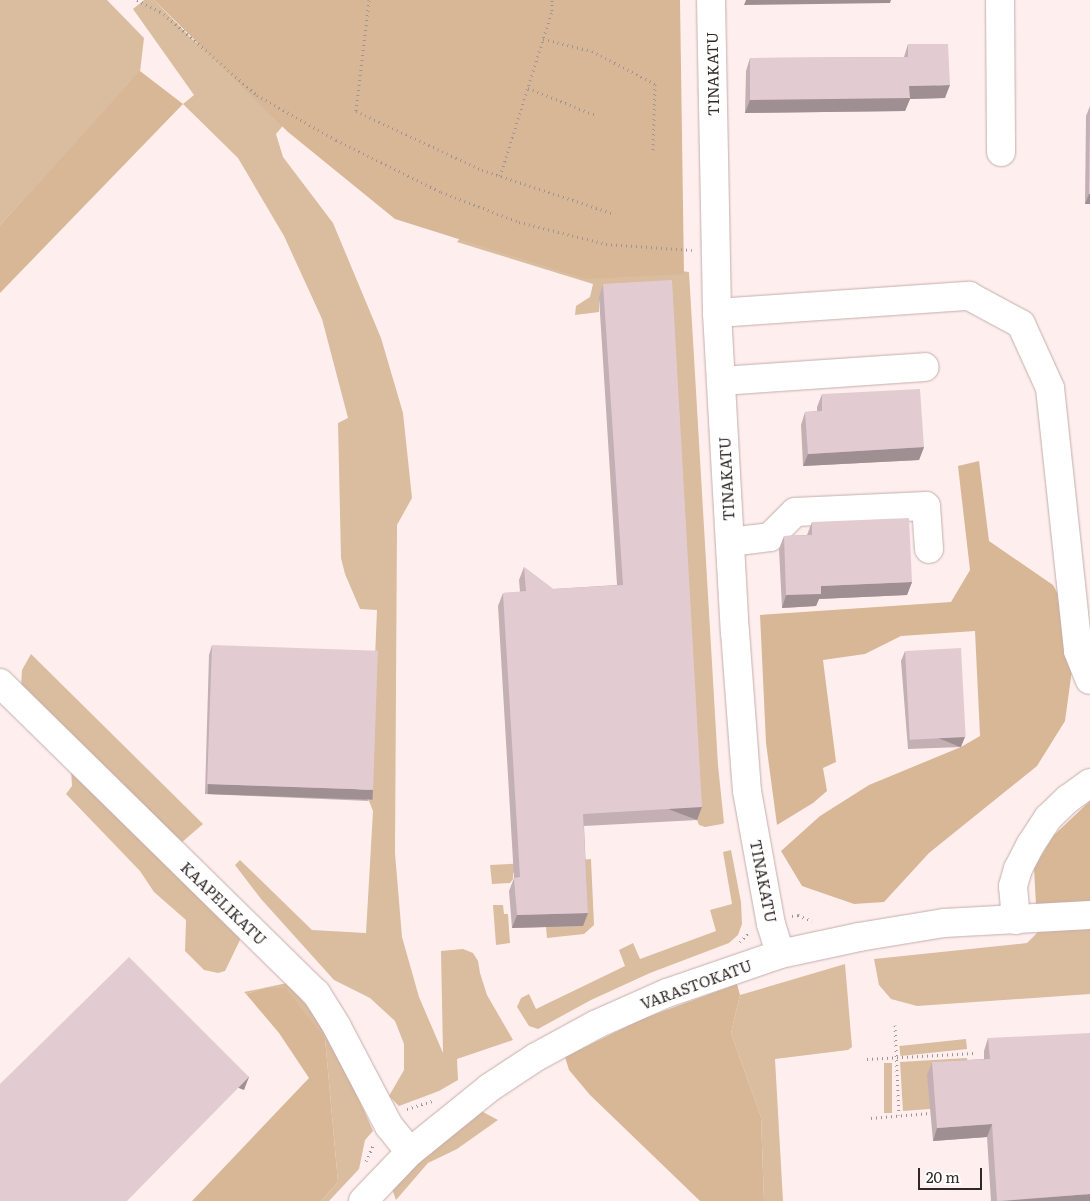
<!DOCTYPE html>
<style>
body{margin:0}
#map{position:relative;width:1090px;height:1201px;overflow:hidden;background:#feefee;font-family:Literata,serif}
div>[style]{position:absolute}
[style*='--x']{left:calc(var(--x)*1px);top:calc(var(--y)*1px);width:calc(var(--w)*1px);rotate:calc(var(--a)*1deg)}
.green>*{inset:0;background:#dabc9f;transform-origin:0 0}
.forest>*{inset:0;background:#d8b796}
.path>*{height:3px;margin-top:-1.5px;transform-origin:0;background:repeating-linear-gradient(90deg,#a09493 0 1px,transparent 0 5px)}
.roads{filter:drop-shadow(0 0 1px #c4aeac) drop-shadow(0 0 1px #c4aeac)}
.minor>*{height:28px;margin:-14px;padding:0 14px;transform-origin:14px;border-radius:14px;background:#fff}
.wall>*{inset:0;background:#c3afb4}
.shaded-wall>*{inset:0;background:#9f8f92;transform-origin:0 0}
.building>*{inset:0;background:#e3ccd1;transform-origin:0 0}
span{translate:-50% -50%;white-space:nowrap;text-align:center;line-height:1.15;-webkit-text-stroke:4px #fff;paint-order:stroke}
.street-label{font-size:15px;color:#302726}
.scale{position:absolute;left:918px;top:1168px;width:64px;height:22px;box-sizing:border-box;border:2px solid #302726;border-top:0;padding-left:6px;font-size:15px;line-height:18px;white-space:nowrap;color:#302726;-webkit-text-stroke:4px #fff;paint-order:stroke}
</style>
<div id="map">
<div class="green">
<i style="clip-path:polygon(0 0,107px 0,144px 38px,140px 72px,0 225px)"></i>
<i style="clip-path:polygon(144px 0,154px 0,191px 38px,247px 84px,293px 114px,276px 134px,283px 157px,333px 223px,381px 338px,403px 413px,412px 498px,397px 525px,395px 853px,402px 937px,419px 997px,443px 1053px,441px 951px,463px 949px,473px 953px,478px 961px,480px 973px,487px 995px,513px 1040px,457px 1059px,458px 1080px,439px 1091px,399px 1106px,389px 1096px,404px 1070px,404px 1044px,395px 1021px,370px 998px,334px 980px,261px 899px,235px 865px,240px 860px,312px 930px,366px 933px,373px 811px,369px 801px,377px 610px,360px 609px,345px 574px,341px 558px,338px 423px,348px 418px,322px 319px,284px 236px,238px 158px,183px 104px,194px 95px,133px 9px)"></i>
<i style="clip-path:polygon(467px 229px,559px 255px,689px 272px,718px 765px,724px 823px,722px 824px,705px 827px,699px 825px,697px 820px,599px 298px,599px 312px,575px 315px,576px 306px,590px 297px,593px 284px,457px 242px)"></i>
<i style="clip-path:polygon(31px 654px,203px 824px,181px 843px,21px 687px,22px 670px)"></i>
<i style="clip-path:polygon(71px 769px,237px 929px,240px 940px,225px 971px,218px 973px,204px 970px,185px 951px,186px 920px,154px 892px,140px 871px,66px 794px,72px 786px)"></i>
<i style="clip-path:polygon(731px 850px,741px 902px,742px 924px,738px 935px,729px 943px,650px 973px,591px 1000px,538px 1029px,529px 1026px,517px 1007px,521px 998px,529px 994px,536px 1009px,625px 966px,619px 950px,633px 943px,640px 959px,716px 931px,710px 910px,732px 904px,723px 852px)"></i>
<i style="clip-path:polygon(591px 859px,594px 925px,584px 934px,547px 938px,546px 927px,583px 926px,580px 860px)"></i>
<i style="clip-path:polygon(528px 863px,528px 871px,513px 873px,513px 879px,510px 883px,492px 884px,490px 865px)"></i>
<i style="clip-path:polygon(493px 905px,503px 905px,504px 914px,508px 914px,510px 943px,496px 945px)"></i>
<i style="clip-path:polygon(1090px 929px,1090px 994px,917px 1006px,891px 999px,879px 985px,874px 959px,1027px 943px,1038px 932px)"></i>
<i style="clip-path:polygon(845px 964px,852px 1047px,848px 1050px,775px 1059px,783px 1201px,764px 1201px,761px 1117px,731px 1033px,740px 995px)"></i>
<i style="clip-path:polygon(287px 983px,322px 1023px,332px 1038px,373px 1131px,365px 1140px,359px 1169px,329px 1201px,321px 1201px,338px 1182px,325px 1038px,264px 988px,246px 994px,244px 992px)"></i>
<i style="left:966px;top:1039px;width:10px;height:67px;rotate:84deg"></i>
<i style="clip-path:polygon(967px 1058px,969px 1073px,930px 1109px,903px 1111px,900px 1062px)"></i>
<i style="left:884px;top:1063px;width:8px;height:50px"></i>
<i style="clip-path:polygon(477px 1112px,483px 1112px,498px 1120px,457px 1149px,428px 1163px,396px 1200px,392px 1189px,427px 1154px)"></i>
</div>
<div class="forest">
<i style="clip-path:polygon(154px 0,680px 0,684px 274px,586px 279px,395px 219px,288px 132px)"></i>
<i style="clip-path:polygon(140px 71px,183px 104px,0 293px,0 225px)"></i>
<i style="clip-path:polygon(979px 461px,989px 541px,1053px 585px,1067px 611px,1072px 670px,1065px 721px,1037px 766px,929px 853px,884px 902px,854px 904px,802px 886px,781px 851px,820px 816px,869px 785px,961px 747px,980px 736px,975px 631px,901px 636px,865px 654px,823px 660px,836px 762px,823px 768px,827px 791px,813px 803px,777px 825px,766px 743px,760px 615px,951px 602px,970px 570px,958px 466px)"></i>
<i style="clip-path:polygon(1090px 801px,1090px 902px,1036px 905px,1034px 868px,1053px 836px)"></i>
<i style="clip-path:polygon(737px 984px,740px 995px,731px 1033px,761px 1117px,764px 1201px,700px 1201px,590px 1095px,569px 1070px,565px 1057px,642px 1019px)"></i>
<i style="clip-path:polygon(264px 988px,285px 988px,325px 1038px,338px 1182px,321px 1201px,192px 1201px,309px 1078px,279px 1033px,246px 994px)"></i>
</div>
<div class="path">
<i style="--x:137;--y:0;--w:30;--a:27"></i>
<i style="--x:164;--y:14;--w:123;--a:41.1"></i>
<i style="--x:257;--y:95;--w:91;--a:29.7"></i>
<i style="--x:336;--y:140;--w:117;--a:26.3"></i>
<i style="--x:441;--y:192;--w:84;--a:21"></i>
<i style="--x:519;--y:222;--w:90;--a:14.2"></i>
<i style="--x:606;--y:244;--w:86;--a:4"></i>
<i style="--x:369;--y:0;--w:112;--a:96.7"></i>
<i style="--x:356;--y:111;--w:139;--a:25.1"></i>
<i style="--x:482;--y:170;--w:140;--a:18.3"></i>
<i style="--x:543;--y:39;--w:50;--a:13.8"></i>
<i style="--x:592;--y:51;--w:71;--a:27.6"></i>
<i style="--x:655;--y:84;--w:69;--a:91.7"></i>
<i style="--x:528;--y:88;--w:72;--a:21.9"></i>
<i style="--x:500;--y:176;--w:173;--a:-72.5"></i>
<i style="--x:552;--y:11;--w:11;--a:-90"></i>
<i style="--x:792;--y:916;--w:6;--a:-9"></i>
<i style="--x:798;--y:915;--w:15;--a:23"></i>
<i style="--x:740;--y:942;--w:13;--a:-48"></i>
<i style="--x:895;--y:1025;--w:90;--a:87.5"></i>
<i style="--x:867;--y:1059;--w:107;--a:-3.2"></i>
<i style="--x:407;--y:1109;--w:26;--a:-18"></i>
<i style="--x:871;--y:1118;--w:59;--a:-4.8"></i>
<i style="--x:366;--y:1161;--w:19;--a:-65"></i>
</div>
<div class="roads">
<div class="minor">
<i style="--x:711;--y:0;--w:313;--a:88.9"></i>
<i style="--x:717;--y:313;--w:320;--a:86.8"></i>
<i style="--x:735;--y:632;--w:159;--a:85.7"></i>
<i style="--x:747;--y:791;--w:135;--a:79.8"></i>
<i style="--x:771;--y:924;--w:31;--a:73"></i>
<i style="--x:1000;--y:0;--w:152;--a:89.6"></i>
<i style="--x:717;--y:313;--w:253;--a:-3.9"></i>
<i style="--x:969;--y:296;--w:59;--a:28.3"></i>
<i style="--x:1021;--y:324;--w:70;--a:65.6"></i>
<i style="--x:1050;--y:388;--w:264;--a:83.9"></i>
<i style="--x:1078;--y:651;--w:31;--a:68"></i>
<i style="--x:721;--y:381;--w:204;--a:-3.9"></i>
<i style="--x:730;--y:542;--w:40;--a:-7.1"></i>
<i style="--x:770;--y:537;--w:35;--a:-45"></i>
<i style="--x:795;--y:512;--w:131;--a:-2.6"></i>
<i style="--x:926;--y:506;--w:43;--a:86"></i>
<i style="--x:0;--y:683;--w:443;--a:44.5"></i>
<i style="--x:316;--y:993;--w:40;--a:58"></i>
<i style="--x:337;--y:1027;--w:112;--a:62.3"></i>
<i style="--x:389;--y:1126;--w:33;--a:51"></i>
<i style="--x:1016;--y:920;--w:34;--a:-95"></i>
<i style="--x:1013;--y:886;--w:18;--a:-74"></i>
<i style="--x:1018;--y:869;--w:28;--a:-63"></i>
<i style="--x:1031;--y:844;--w:31;--a:-57"></i>
<i style="--x:1048;--y:818;--w:28;--a:-44"></i>
<i style="--x:1068;--y:799;--w:27;--a:-36"></i>
<i style="--x:363;--y:1201;--w:68;--a:-46.2"></i>
<i style="--x:410;--y:1152;--w:102;--a:-39"></i>
<i style="--x:489;--y:1088;--w:56;--a:-33.4"></i>
<i style="--x:536;--y:1057;--w:69;--a:-28.4"></i>
<i style="--x:597;--y:1024;--w:77;--a:-23.9"></i>
<i style="--x:667;--y:993;--w:120;--a:-19"></i>
<i style="--x:780;--y:954;--w:81;--a:-12.1"></i>
<i style="--x:859;--y:937;--w:86;--a:-9.4"></i>
<i style="--x:944;--y:923;--w:146;--a:-3.1"></i>
</div>
</div>
<div class="wall">
<i style="clip-path:polygon(908px 44px,945px 98px,910px 99px,905px 111px,745px 113px,746px 71px,750px 58px,904px 57px)"></i>
<i style="clip-path:polygon(1090px 106px,1090px 204px,1085px 204px,1086px 116px)"></i>
<i style="clip-path:polygon(603px 284px,697px 820px,584px 826px,588px 913px,583px 926px,512px 928px,509px 891px,514px 878px,498px 606px,503px 593px,520px 592px,519px 580px,524px 567px,553px 589px,617px 585px,599px 297px)"></i>
<i style="clip-path:polygon(822px 394px,924px 447px,919px 460px,803px 466px,801px 425px,805px 412px,817px 411px,817px 407px)"></i>
<i style="clip-path:polygon(812px 522px,912px 582px,907px 595px,819px 599px,816px 606px,782px 608px,779px 549px,784px 536px,807px 535px)"></i>
<i style="clip-path:polygon(212px 645px,369px 801px,205px 794px,209px 655px)"></i>
<i style="clip-path:polygon(905px 651px,961px 747px,908px 749px,901px 661px)"></i>
<i style="clip-path:polygon(988px 1038px,1090px 1201px,991px 1201px,987px 1137px,933px 1141px,927px 1075px,932px 1062px,984px 1059px,984px 1051px)"></i>
</div>
<div class="shaded-wall">
<i style="clip-path:polygon(746px 0,891px 0,890px 3px,744px 5px)"></i>
<i style="clip-path:polygon(950px 85px,945px 98px,910px 99px,905px 111px,745px 113px,750px 100px,909px 86px)"></i>
<i style="clip-path:polygon(1089px 194px,1090px 194px,1090px 204px,1085px 204px)"></i>
<i style="clip-path:polygon(924px 447px,919px 460px,803px 466px,808px 454px)"></i>
<i style="clip-path:polygon(912px 582px,907px 595px,819px 599px,816px 606px,782px 608px,786px 595px,821px 586px)"></i>
<i style="left:965px;top:737px;width:11px;height:54px;rotate:112deg"></i>
<i style="left:208px;top:784px;width:165px;height:10px;rotate:2deg"></i>
<i style="left:702px;top:807px;width:14px;height:119px;rotate:111deg"></i>
<i style="clip-path:polygon(588px 913px,583px 926px,512px 928px,517px 915px)"></i>
<i style="left:249px;top:1077px;width:14px;height:174px;rotate:111deg"></i>
<i style="clip-path:polygon(992px 1124px,987px 1137px,933px 1141px,937px 1128px)"></i>
<i style="clip-path:polygon(1090px 1194px,1090px 1201px,1002px 1201px)"></i>
</div>
<div class="building">
<i style="clip-path:polygon(908px 44px,948px 44px,950px 85px,909px 86px,910px 98px,750px 100px,750px 58px,908px 57px)"></i>
<i style="clip-path:polygon(1090px 106px,1090px 194px,1089px 194px)"></i>
<i style="clip-path:polygon(672px 280px,702px 807px,583px 814px,588px 913px,517px 915px,514px 878px,520px 877px,503px 593px,526px 591px,524px 567px,553px 589px,623px 585px,603px 284px)"></i>
<i style="clip-path:polygon(920px 389px,924px 447px,808px 454px,805px 412px,822px 411px,822px 394px)"></i>
<i style="clip-path:polygon(909px 518px,912px 582px,821px 586px,821px 594px,786px 595px,784px 536px,812px 535px,812px 522px)"></i>
<i style="left:212px;top:645px;width:166px;height:139px;rotate:2deg"></i>
<i style="left:961px;top:648px;width:89px;height:56px;rotate:87deg"></i>
<i style="clip-path:polygon(129px 957px,249px 1077px,127px 1201px,0 1201px,0 1084px)"></i>
<i style="clip-path:polygon(1090px 1033px,1090px 1194px,997px 1201px,992px 1124px,937px 1128px,932px 1062px,990px 1059px,988px 1038px)"></i>
</div>
<div class="street-label">
<span style="left:712px;top:74px;rotate:-91deg">TINAKATU</span>
<span style="left:726px;top:479px;rotate:-93deg">TINAKATU</span>
<span style="left:764px;top:881px;rotate:79deg">TINAKATU</span>
<span style="left:224px;top:903px;rotate:44deg">KAAPELIKATU</span>
<span style="left:696px;top:984px;rotate:-20deg">VARASTOKATU</span>
</div>
<div class="scale">20 m</div>
</div>
